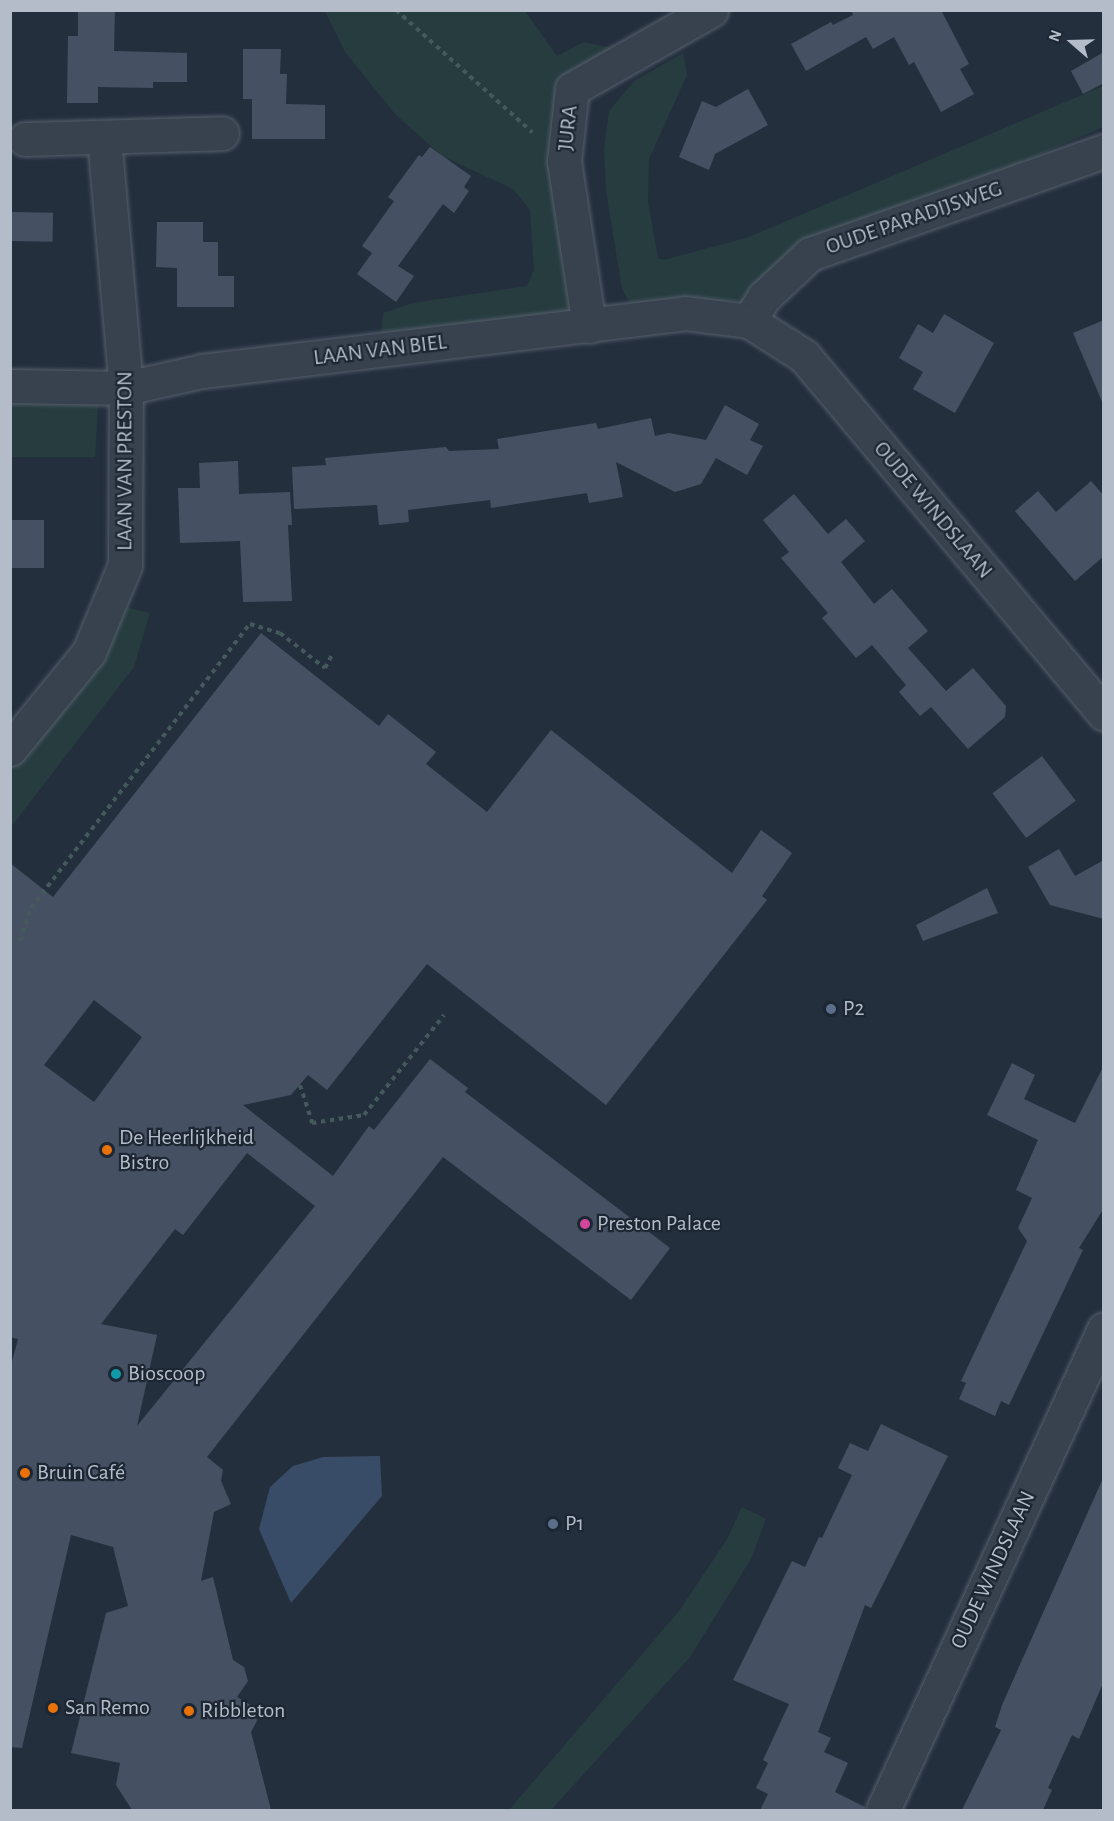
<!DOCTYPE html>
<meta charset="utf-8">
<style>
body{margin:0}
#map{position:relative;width:1114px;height:1821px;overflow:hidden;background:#242f3e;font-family:"Alegreya Sans",sans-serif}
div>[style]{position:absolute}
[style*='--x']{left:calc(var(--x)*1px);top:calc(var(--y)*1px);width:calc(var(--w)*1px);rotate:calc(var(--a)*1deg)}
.green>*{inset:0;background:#263c3f}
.water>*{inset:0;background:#394c67}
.building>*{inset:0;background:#455162;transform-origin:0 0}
.path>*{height:4px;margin-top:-2px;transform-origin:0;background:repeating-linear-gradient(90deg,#44595c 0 4.5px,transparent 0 9px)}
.roads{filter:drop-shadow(0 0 2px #565f6c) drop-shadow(0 0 2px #565f6c)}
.minor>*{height:33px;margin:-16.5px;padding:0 16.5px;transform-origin:16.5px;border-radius:16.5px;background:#38414e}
.dots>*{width:16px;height:16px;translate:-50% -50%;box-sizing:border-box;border:3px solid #1d2633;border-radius:50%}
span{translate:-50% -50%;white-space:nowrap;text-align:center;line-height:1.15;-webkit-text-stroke:4.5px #1d2633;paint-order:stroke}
.street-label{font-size:22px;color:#b4bcc9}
.poi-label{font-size:22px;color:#b4bcc9}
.left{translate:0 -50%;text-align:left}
.frame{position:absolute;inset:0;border:12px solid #b4bcc9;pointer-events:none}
.north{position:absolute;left:1042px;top:12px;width:60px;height:60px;-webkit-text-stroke:4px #1d2633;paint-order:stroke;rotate:290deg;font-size:16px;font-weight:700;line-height:24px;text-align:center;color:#b4bcc9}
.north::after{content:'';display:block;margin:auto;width:21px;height:27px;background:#b4bcc9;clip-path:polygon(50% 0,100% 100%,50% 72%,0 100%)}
</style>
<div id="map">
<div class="green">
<i style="clip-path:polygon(325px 11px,525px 11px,557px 56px,584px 42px,622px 50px,569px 102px,575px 315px,380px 352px,383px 313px,413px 303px,527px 286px,534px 270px,530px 210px,513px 189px,442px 156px,395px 114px,345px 52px)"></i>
<i style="clip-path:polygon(683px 53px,687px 75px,649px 159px,648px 202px,658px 258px,664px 260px,749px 237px,1103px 86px,1103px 127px,784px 265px,748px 301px,630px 303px,622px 289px,606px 191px,604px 149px,609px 111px,634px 81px)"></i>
<i style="clip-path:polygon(10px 396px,89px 396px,98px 406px,95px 457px,11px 457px)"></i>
<i style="clip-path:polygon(110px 603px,150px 613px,134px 667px,11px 827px,11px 747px)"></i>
<i style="clip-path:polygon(742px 1507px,766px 1519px,751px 1559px,690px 1657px,551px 1810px,509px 1810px,679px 1611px,727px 1539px)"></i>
</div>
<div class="water">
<i style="clip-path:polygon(380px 1456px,382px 1496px,291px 1603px,259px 1529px,270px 1487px,293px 1466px,323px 1457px)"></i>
</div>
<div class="building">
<i style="clip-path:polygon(78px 10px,115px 10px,114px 51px,187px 53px,187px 82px,153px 82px,153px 88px,98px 87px,98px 103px,67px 103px,68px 36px,78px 36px)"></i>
<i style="clip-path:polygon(851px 10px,941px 10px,969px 64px,960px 69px,974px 94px,941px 112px,914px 62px,909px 65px,894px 37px,873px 49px,866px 37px,806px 71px,791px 44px,831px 22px,833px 25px,853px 15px)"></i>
<i style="clip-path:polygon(243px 49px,281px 49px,280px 74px,287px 74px,286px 104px,325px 105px,325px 139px,252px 139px,252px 99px,243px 99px)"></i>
<i style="clip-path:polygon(1104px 52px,1104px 83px,1083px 94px,1071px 71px)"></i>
<i style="clip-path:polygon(748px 89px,768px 125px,715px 154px,709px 170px,679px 157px,702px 101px,716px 107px)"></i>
<i style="clip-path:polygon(430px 147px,471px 176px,464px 187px,469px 191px,454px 213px,443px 204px,398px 266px,414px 276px,396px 302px,357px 274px,372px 253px,362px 246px,394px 201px,388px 197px,419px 155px,422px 157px)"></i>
<i style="left:12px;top:212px;width:41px;height:29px;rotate:1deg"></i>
<i style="clip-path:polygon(157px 222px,203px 222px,203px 242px,218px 242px,218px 276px,234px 276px,234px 307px,177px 307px,177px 268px,156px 267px)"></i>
<i style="clip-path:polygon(944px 314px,994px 343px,955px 413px,913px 389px,923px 372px,899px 358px,918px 324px,933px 333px)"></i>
<i style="clip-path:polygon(1104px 320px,1104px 404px,1103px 404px,1073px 333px)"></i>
<i style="clip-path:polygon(725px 405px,759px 424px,750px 440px,763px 446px,747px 475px,716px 458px,701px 484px,675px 492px,616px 462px,623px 497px,589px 503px,587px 493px,491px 508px,490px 500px,408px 510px,409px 522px,379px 525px,377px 505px,294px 509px,292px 467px,326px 465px,325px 458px,446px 447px,449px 451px,499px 449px,497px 439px,596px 423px,598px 429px,651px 418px,655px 436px,669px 433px,706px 440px)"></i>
<i style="clip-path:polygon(238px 461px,239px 494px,290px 492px,292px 525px,288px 525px,292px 601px,243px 602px,240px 541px,180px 543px,178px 488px,200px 488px,199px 463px)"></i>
<i style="clip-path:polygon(1091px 481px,1104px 496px,1104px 556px,1075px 581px,1015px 511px,1038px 491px,1056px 512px)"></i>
<i style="clip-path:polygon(794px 494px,828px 534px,846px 519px,865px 541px,841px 562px,874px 604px,892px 589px,928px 631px,908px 648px,946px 691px,973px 668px,1006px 706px,1005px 717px,968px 749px,931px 707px,920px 716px,899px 692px,906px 685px,872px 645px,856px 658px,822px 618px,828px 613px,781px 558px,789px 552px,763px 520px)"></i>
<i style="left:10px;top:520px;width:34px;height:48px"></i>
<i style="clip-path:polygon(evenodd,261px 633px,379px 726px,388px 714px,436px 752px,426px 764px,487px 812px,551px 730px,732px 873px,761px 830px,792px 853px,762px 896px,767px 900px,606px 1105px,427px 964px,327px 1090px,308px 1075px,291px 1095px,243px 1105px,333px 1176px,369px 1126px,374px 1130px,430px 1059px,468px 1088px,465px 1092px,670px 1248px,631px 1300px,443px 1157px,207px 1457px,223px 1470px,221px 1481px,231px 1504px,214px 1512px,201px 1581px,213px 1577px,233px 1660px,244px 1667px,248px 1681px,237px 1697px,254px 1707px,257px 1721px,251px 1732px,271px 1810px,132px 1810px,116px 1785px,120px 1763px,71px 1753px,106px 1613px,128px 1606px,113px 1547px,71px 1535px,22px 1748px,10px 1747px,10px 1369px,18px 1339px,10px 1337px,10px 863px,53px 897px,261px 633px,94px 1000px,142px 1037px,94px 1102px,44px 1065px,94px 1000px,261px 633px,247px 1153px,315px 1206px,137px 1426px,157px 1335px,101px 1324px,175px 1229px,183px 1235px,247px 1153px)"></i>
<i style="left:1042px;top:756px;width:56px;height:62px;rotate:53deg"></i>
<i style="clip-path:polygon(1059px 849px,1075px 876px,1104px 860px,1104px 919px,1050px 905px,1028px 867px)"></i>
<i style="clip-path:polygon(987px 888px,998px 913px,923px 941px,916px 925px)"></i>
<i style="clip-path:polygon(1012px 1063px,1035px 1075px,1024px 1099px,1075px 1123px,1104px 1065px,1104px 1208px,1079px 1248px,1083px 1250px,1009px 1405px,1001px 1401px,995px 1416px,959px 1399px,966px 1383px,961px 1381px,1027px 1241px,1018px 1228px,1032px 1198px,1016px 1190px,1038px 1140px,987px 1115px)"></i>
<i style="clip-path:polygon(881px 1424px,948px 1456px,871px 1608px,865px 1605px,818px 1732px,831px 1738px,824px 1752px,848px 1763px,835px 1792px,865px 1807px,864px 1810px,760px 1810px,768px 1794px,756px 1788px,768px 1763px,763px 1760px,789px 1704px,733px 1680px,792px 1561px,805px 1567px,819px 1537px,822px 1538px,852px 1475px,838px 1468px,850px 1443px,868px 1451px)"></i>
<i style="clip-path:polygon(1104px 1476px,1104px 1681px,1079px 1739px,1072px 1735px,1048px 1788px,1052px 1790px,1043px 1810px,962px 1810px,1001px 1730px,995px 1727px,1002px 1705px)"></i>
</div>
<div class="path">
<i style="--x:396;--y:10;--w:183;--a:41.9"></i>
<i style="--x:20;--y:941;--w:35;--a:-72"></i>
<i style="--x:31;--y:908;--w:359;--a:-52.4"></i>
<i style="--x:250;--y:624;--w:31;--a:17"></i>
<i style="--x:280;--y:633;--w:57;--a:37.9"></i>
<i style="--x:325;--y:668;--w:15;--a:-62"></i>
<i style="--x:300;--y:1085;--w:40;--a:72"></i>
<i style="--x:312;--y:1123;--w:53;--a:-8.7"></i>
<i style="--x:364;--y:1115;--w:128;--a:-51.3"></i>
</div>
<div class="roads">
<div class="minor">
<i style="--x:25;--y:139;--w:197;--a:-1.7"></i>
<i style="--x:749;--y:321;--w:28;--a:-58"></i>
<i style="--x:764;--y:297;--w:63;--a:-43.1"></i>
<i style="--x:810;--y:254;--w:312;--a:-19.3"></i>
<i style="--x:589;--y:326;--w:167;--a:-98.6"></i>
<i style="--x:564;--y:161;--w:72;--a:-83.7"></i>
<i style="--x:572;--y:89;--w:160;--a:-29.6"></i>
<i style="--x:10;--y:386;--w:116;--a:1"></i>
<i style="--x:126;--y:388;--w:78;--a:-12.6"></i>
<i style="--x:202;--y:371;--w:486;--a:-6.8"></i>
<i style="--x:685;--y:313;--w:64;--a:7.1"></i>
<i style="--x:749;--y:321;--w:65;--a:32.5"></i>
<i style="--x:804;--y:356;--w:467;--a:50"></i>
<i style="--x:10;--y:749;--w:125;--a:-50.8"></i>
<i style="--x:89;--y:652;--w:94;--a:-67.5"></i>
<i style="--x:125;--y:565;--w:177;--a:-89.7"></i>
<i style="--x:126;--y:388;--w:251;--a:-95"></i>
<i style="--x:883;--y:1810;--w:529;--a:-65.32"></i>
</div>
</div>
<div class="dots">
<i style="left:831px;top:1009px;background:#5c6f8a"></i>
<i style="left:107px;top:1150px;background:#e8710a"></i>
<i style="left:585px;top:1224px;background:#d1479c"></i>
<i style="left:116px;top:1374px;background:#0f9aa8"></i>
<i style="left:25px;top:1473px;background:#e8710a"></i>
<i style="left:553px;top:1524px;background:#5c6f8a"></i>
<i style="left:53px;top:1708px;background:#e8710a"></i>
<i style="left:189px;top:1711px;background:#e8710a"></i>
</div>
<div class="street-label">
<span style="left:568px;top:128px;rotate:-84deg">JURA</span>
<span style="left:914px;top:218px;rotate:-19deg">OUDE PARADIJSWEG</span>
<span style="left:380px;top:350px;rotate:-7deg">LAAN VAN BIEL</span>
<span style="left:125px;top:461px;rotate:-90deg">LAAN VAN PRESTON</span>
<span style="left:933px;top:510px;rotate:50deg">OUDE WINDSLAAN</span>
<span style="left:993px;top:1570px;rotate:-65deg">OUDE WINDSLAAN</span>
</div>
<div class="poi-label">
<span class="left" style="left:843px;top:1009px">P2</span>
<span class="left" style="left:119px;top:1150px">De Heerlijkheid<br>Bistro</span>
<span class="left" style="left:597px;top:1224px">Preston Palace</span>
<span class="left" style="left:128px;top:1374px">Bioscoop</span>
<span class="left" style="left:37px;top:1473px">Bruin Café</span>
<span class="left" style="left:565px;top:1524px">P1</span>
<span class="left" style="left:65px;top:1708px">San Remo</span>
<span class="left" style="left:201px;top:1711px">Ribbleton</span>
</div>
<div class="frame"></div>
<div class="north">N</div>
</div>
